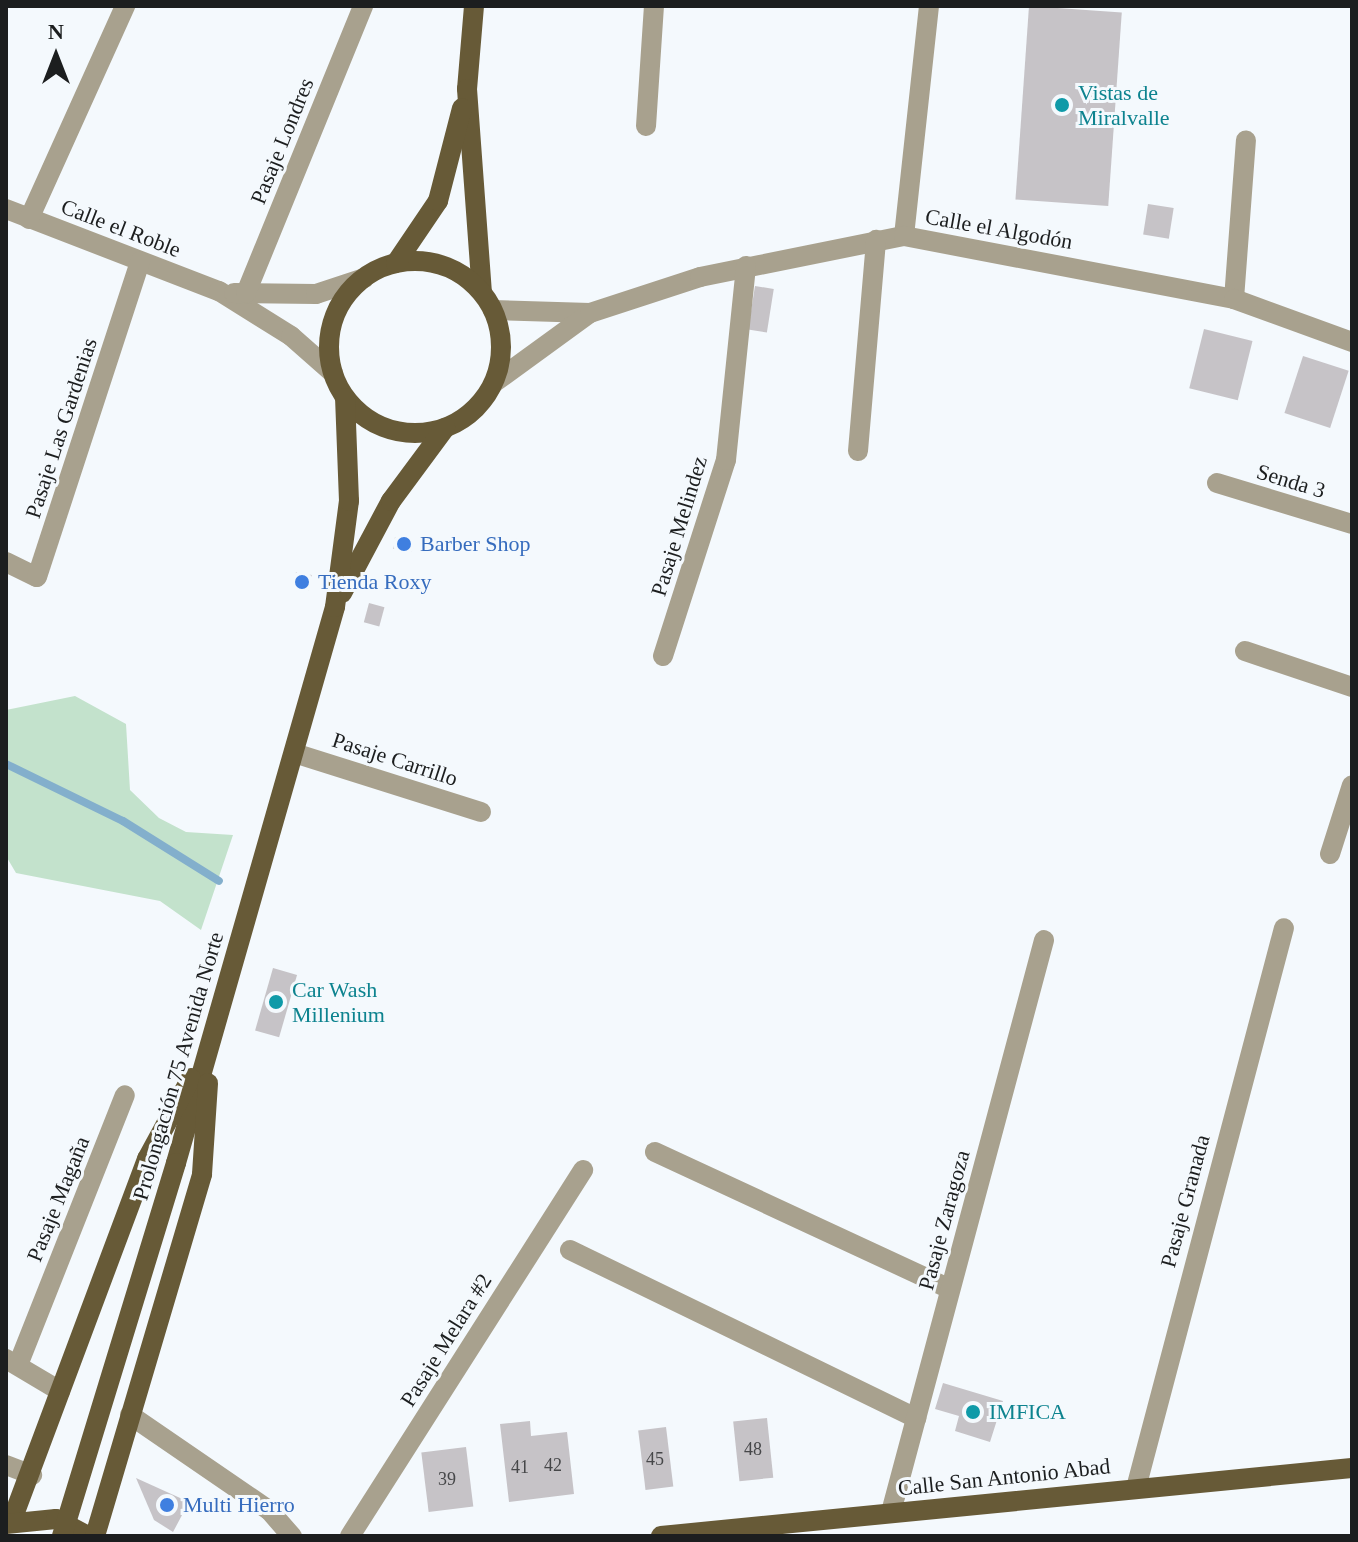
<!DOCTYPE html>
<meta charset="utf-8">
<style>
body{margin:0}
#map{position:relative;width:1358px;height:1542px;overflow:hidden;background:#f4f9fd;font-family:Georgia,serif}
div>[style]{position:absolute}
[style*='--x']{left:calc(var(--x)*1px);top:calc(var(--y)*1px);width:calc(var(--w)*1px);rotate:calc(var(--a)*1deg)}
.green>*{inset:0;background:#c3e2cc}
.stream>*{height:8px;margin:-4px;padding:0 4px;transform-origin:4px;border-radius:4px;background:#83afcc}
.building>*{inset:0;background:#c6c3c7;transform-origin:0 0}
.minor>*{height:20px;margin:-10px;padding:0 10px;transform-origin:10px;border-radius:10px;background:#a8a18e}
.major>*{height:20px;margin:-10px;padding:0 10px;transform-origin:10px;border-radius:10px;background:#675a37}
.major>.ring{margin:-10px;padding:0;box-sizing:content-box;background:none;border:20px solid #675a37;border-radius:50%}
.major-bridge>*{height:20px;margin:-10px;padding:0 10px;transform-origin:10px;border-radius:10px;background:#675a37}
.dots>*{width:22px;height:22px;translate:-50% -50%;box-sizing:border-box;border:4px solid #f4f9fd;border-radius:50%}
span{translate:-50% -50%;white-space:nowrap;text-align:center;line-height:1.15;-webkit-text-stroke:6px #f4f9fd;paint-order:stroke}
.number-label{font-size:18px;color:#464749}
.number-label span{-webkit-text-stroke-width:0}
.culture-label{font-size:22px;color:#0d838f}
.left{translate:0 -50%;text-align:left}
.street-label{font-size:22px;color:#1c1e1f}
.shop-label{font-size:22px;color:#366cbe}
.frame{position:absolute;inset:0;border:8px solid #1c1e1f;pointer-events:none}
.north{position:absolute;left:16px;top:16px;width:80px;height:80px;-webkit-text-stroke:6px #f4f9fd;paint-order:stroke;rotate:0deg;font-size:22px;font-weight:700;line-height:32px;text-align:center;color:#1c1e1f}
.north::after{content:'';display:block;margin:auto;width:28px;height:36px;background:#1c1e1f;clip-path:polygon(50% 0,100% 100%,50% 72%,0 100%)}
</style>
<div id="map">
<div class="green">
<i style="clip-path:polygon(75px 696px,126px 724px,130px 790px,159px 818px,186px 832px,233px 835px,201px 930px,160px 901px,16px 873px,6px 856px,6px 710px)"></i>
</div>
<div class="stream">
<i style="--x:6;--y:764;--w:130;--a:26"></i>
<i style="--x:123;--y:821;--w:113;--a:32"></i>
</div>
<div class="building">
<i style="left:1029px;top:6px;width:93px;height:194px;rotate:4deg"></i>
<i style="left:1148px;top:204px;width:26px;height:31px;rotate:9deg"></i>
<i style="left:755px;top:286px;width:19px;height:44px;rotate:9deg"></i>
<i style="left:1204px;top:329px;width:50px;height:61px;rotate:14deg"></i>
<i style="left:1303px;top:356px;width:48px;height:60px;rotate:18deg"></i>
<i style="left:395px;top:537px;width:19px;height:12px;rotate:9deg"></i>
<i style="left:296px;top:572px;width:16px;height:16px;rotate:11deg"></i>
<i style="left:369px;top:603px;width:16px;height:20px;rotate:15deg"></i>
<i style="left:273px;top:968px;width:25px;height:65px;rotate:16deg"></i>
<i style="clip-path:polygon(943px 1383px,1003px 1401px,990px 1442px,955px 1431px,959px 1416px,935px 1409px)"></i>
<i style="left:767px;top:1418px;width:60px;height:34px;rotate:84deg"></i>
<i style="clip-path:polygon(530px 1421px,531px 1436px,567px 1432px,574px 1494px,509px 1502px,500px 1424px)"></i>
<i style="left:666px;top:1427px;width:60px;height:28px;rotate:83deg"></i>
<i style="left:466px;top:1447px;width:60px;height:45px;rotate:83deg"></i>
<i style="clip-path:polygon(136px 1478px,189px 1502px,173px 1532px,154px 1520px)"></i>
</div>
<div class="minor">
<i style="--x:646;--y:126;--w:120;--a:-86.2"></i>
<i style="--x:6;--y:209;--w:228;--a:21.1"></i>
<i style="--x:219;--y:291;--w:85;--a:32"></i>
<i style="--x:291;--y:336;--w:56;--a:41.4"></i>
<i style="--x:29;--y:219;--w:234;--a:-65.7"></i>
<i style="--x:904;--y:236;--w:231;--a:-83.8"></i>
<i style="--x:234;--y:293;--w:82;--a:0.7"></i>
<i style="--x:316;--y:294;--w:51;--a:-18.4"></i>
<i style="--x:246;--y:293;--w:310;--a:-67.8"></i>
<i style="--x:1234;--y:299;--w:159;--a:-85.7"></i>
<i style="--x:493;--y:310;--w:97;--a:1.8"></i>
<i style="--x:495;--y:382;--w:117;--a:-36"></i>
<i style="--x:590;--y:313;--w:116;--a:-18.1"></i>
<i style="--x:700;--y:277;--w:208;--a:-11.4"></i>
<i style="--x:904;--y:236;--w:336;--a:10.8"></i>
<i style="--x:1234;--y:299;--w:126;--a:20"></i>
<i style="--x:858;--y:451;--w:212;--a:-85.1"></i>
<i style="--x:1217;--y:483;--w:141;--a:16.9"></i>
<i style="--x:6;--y:562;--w:34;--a:26"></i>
<i style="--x:37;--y:577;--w:332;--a:-71.9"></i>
<i style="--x:1245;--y:651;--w:113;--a:18.6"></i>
<i style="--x:663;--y:656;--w:206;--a:-72.2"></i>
<i style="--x:726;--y:460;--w:195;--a:-84.1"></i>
<i style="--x:294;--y:753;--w:196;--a:17.5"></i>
<i style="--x:1330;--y:854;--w:72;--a:-72.3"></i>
<i style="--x:655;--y:1152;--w:325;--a:24.9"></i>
<i style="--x:570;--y:1250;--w:385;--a:25.9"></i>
<i style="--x:6;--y:1359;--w:63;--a:30.7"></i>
<i style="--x:18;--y:1365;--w:290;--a:-68.4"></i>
<i style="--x:130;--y:1415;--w:168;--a:34.4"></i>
<i style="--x:269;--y:1510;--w:35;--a:49"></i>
<i style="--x:6;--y:1465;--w:28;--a:21"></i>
<i style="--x:1136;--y:1488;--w:579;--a:-75.2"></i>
<i style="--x:891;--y:1512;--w:592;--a:-75.02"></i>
<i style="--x:350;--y:1536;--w:434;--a:-57.5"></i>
</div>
<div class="major">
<i style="--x:474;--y:6;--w:83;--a:94.8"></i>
<i style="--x:467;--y:89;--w:204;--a:85.8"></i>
<i class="ring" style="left:329px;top:261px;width:152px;height:152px"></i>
<i style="--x:396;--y:263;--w:75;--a:-55.9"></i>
<i style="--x:438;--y:201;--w:96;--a:-75.5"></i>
<i style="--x:342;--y:593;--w:104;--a:-62"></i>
<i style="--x:391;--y:501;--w:91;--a:-53.5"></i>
<i style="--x:176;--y:1163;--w:578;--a:-74.04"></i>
<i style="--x:335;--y:607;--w:107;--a:-82.5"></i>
<i style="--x:349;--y:501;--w:103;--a:-92.2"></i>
<i style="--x:12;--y:1520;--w:385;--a:-69.5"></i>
<i style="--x:147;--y:1159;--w:92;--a:-61.5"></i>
<i style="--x:6;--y:1524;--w:50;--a:-5.7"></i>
<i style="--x:56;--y:1519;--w:36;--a:28"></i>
<i style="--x:95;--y:1536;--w:377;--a:-73.5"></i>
<i style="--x:202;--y:1174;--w:91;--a:-86.2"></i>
<i style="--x:661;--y:1536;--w:694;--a:-5.62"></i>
</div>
<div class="major-bridge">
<i style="--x:62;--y:1536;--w:390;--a:-73"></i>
</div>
<div class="dots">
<i style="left:1062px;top:105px;background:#0f9aa8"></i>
<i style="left:404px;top:544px;background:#3f7fe0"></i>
<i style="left:302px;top:582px;background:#3f7fe0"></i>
<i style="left:276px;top:1002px;background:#0f9aa8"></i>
<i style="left:973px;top:1412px;background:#0f9aa8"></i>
<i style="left:167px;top:1505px;background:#3f7fe0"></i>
</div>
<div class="number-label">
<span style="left:753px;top:1449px">48</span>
<span style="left:655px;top:1459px">45</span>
<span style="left:553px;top:1465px">42</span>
<span style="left:520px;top:1467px">41</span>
<span style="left:447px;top:1479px">39</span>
</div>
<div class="culture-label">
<span class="left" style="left:1078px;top:105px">Vistas de<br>Miralvalle</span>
<span class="left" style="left:292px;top:1002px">Car Wash<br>Millenium</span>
<span class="left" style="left:989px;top:1412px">IMFICA</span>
</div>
<div class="street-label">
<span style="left:282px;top:141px;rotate:-68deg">Pasaje Londres</span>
<span style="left:121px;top:228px;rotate:21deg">Calle el Roble</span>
<span style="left:999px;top:229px;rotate:10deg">Calle el Algodón</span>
<span style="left:61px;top:428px;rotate:-72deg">Pasaje Las Gardenias</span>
<span style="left:1291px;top:481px;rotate:17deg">Senda 3</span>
<span style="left:679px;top:526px;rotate:-73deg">Pasaje Melindez</span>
<span style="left:395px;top:759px;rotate:18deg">Pasaje Carrillo</span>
<span style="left:178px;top:1066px;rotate:-74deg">Prolongación 75 Avenida Norte</span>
<span style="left:58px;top:1199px;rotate:-68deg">Pasaje Magaña</span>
<span style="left:1185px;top:1201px;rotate:-75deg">Pasaje Granada</span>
<span style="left:944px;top:1220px;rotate:-75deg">Pasaje Zaragoza</span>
<span style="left:446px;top:1340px;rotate:-58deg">Pasaje Melara #2</span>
<span style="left:1004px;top:1477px;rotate:-6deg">Calle San Antonio Abad</span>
</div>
<div class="shop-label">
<span class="left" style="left:420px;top:544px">Barber Shop</span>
<span class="left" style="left:318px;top:582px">Tienda Roxy</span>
<span class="left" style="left:183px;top:1505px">Multi Hierro</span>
</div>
<div class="frame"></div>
<div class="north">N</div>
</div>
